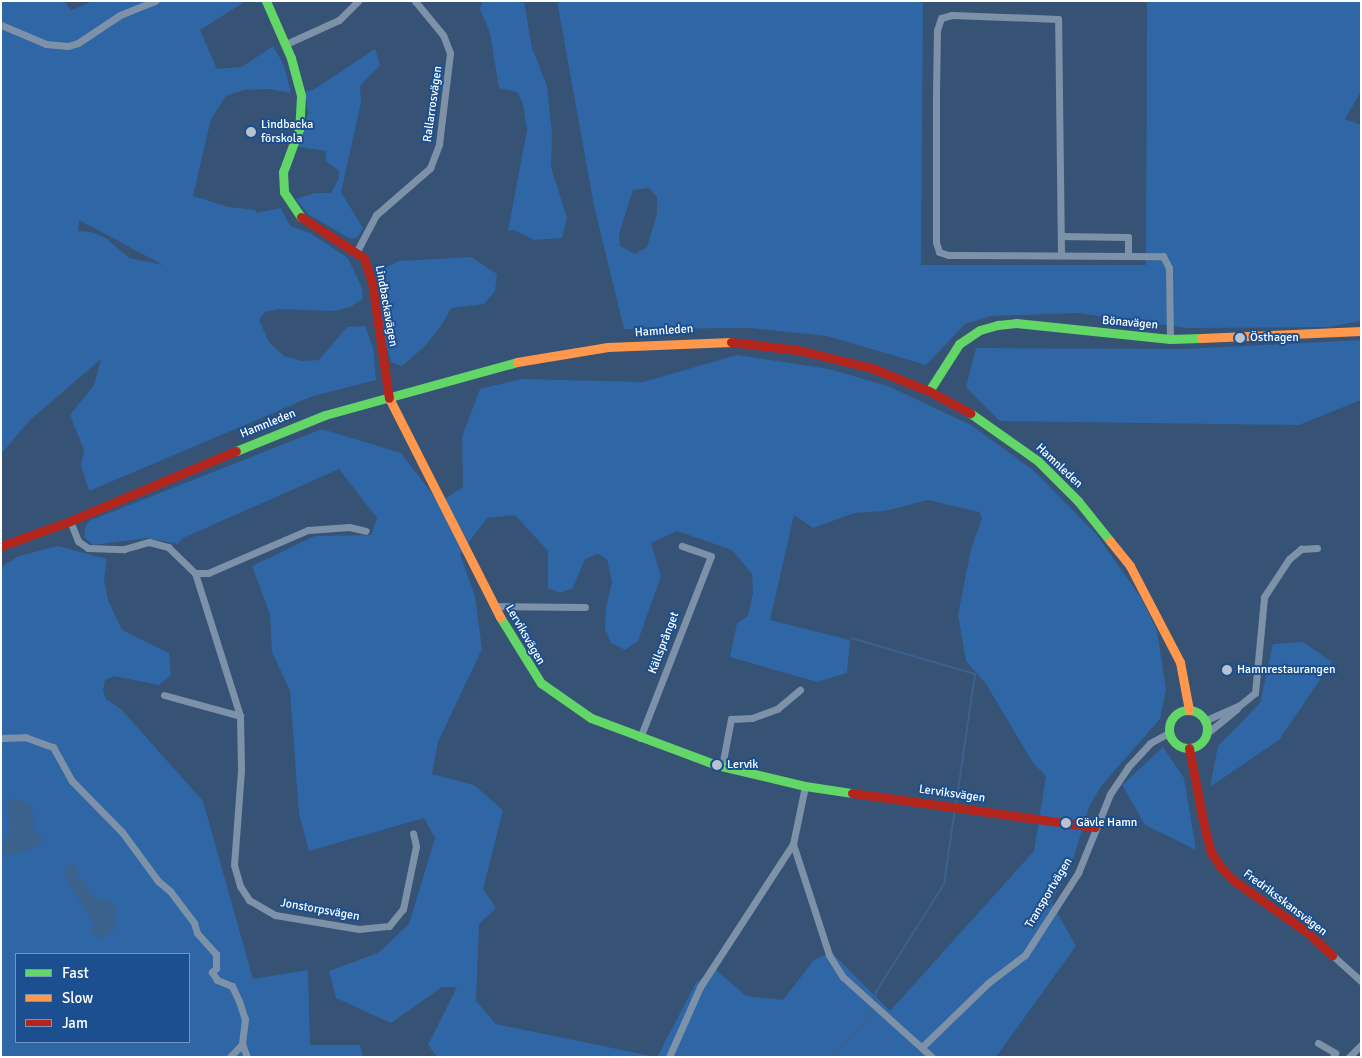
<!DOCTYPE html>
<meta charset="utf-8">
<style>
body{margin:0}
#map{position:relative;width:1362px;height:1058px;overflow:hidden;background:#365274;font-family:Signika,sans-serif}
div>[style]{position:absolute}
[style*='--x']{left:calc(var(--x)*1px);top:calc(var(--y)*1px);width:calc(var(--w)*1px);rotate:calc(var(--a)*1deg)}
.green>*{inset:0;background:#2f66a5}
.water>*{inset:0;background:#3b618d}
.stream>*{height:2px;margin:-1px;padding:0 1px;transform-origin:1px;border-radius:1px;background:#3b618d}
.street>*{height:7px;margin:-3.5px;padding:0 3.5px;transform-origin:3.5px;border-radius:3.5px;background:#7d92a8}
.fast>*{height:9px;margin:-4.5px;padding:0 4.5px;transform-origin:4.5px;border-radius:4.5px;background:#63d668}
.fast>.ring{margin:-4.5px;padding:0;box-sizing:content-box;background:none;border:9px solid #63d668;border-radius:50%}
.slow>*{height:9px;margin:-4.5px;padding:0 4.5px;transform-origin:4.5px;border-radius:4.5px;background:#ff974d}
.jam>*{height:9px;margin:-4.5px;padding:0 4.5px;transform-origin:4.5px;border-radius:4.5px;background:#b3261e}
.dots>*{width:14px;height:14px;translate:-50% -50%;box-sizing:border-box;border:2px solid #1b4f8f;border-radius:50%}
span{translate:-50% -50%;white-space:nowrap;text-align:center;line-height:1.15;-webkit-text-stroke:4px #1b4f8f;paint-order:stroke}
.street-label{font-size:12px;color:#fff}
.poi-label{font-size:12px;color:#fff}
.left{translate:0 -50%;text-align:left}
.frame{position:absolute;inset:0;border:2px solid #fff;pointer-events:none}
.legend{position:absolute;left:15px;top:953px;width:175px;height:90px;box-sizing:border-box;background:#1b4f8f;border:1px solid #7695bc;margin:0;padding:6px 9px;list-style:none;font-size:15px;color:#fff}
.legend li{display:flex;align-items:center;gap:10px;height:25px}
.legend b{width:25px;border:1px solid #7695bc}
</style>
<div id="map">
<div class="green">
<i style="clip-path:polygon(evenodd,1px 1px,64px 1px,71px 10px,93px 1px,246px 1px,200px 30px,217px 69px,242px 67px,273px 46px,284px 65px,291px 93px,268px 89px,244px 90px,226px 96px,211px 119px,193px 196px,229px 207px,256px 210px,256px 213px,281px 208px,290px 226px,310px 233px,348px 258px,362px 288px,363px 299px,350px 307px,335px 311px,279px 309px,265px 312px,259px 320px,269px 342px,284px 356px,302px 361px,319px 360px,347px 327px,365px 326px,373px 348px,376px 380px,313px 396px,89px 491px,81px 466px,84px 450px,70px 415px,94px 385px,101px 359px,29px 421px,1px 454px,1px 1px,79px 220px,163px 265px,129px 258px,106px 238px,91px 232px,78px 231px,79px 220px)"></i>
<i style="clip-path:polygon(483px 1px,524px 1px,532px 48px,547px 86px,552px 134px,551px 167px,567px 218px,562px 238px,534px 240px,514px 230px,508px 231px,527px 130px,523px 104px,517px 92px,499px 88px,490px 33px,480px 9px)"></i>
<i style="clip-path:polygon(evenodd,557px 1px,923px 1px,921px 265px,1146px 265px,1147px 2px,1053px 1px,1361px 1px,1361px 91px,1345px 119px,1361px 125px,1361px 321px,1329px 327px,1186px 328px,1077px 313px,991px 316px,965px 324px,926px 365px,827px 336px,750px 328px,624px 329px,594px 206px,557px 1px,649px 188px,657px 197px,657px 214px,647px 247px,635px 254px,620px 246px,619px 234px,633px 190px,649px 188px)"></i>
<i style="clip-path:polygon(375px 49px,380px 65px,360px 86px,361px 103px,341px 192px,363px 228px,358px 237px,351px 239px,309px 215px,296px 199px,315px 193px,331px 193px,339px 178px,339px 171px,326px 161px,326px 151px,299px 147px,308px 113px,305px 91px,313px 90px)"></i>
<i style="clip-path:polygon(471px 257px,497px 274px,495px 291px,484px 304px,451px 308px,441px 326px,425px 346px,402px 366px,391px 362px,381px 326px,377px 281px,387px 267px,398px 261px)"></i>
<i style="clip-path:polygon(1361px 340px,1361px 400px,1299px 425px,1000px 421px,966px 387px,976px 348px,1186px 349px)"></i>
<i style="clip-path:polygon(737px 355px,829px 369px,888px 386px,971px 425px,1033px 470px,1097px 535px,1141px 598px,1157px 630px,1166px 690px,1160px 719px,1101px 786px,1089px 807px,1072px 863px,1051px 902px,1076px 946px,996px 1057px,657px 1057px,697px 981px,716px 970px,746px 996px,783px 1000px,814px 960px,831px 952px,890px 1011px,1034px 851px,1046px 776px,1033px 763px,986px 684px,966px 661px,958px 615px,971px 549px,982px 518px,979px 512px,928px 500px,885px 511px,854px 513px,813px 528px,794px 515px,770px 620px,850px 640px,847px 673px,817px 682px,730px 657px,737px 623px,748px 616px,753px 593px,752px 574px,732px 550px,677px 531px,651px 543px,661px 576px,638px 641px,625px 650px,611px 643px,605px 629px,606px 607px,612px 582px,607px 559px,598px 554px,585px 559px,573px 588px,560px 593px,548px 588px,548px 551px,515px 515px,487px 518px,460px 554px,475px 596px,482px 649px,438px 742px,432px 774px,474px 785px,503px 810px,483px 889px,496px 908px,479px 924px,476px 1001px,496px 1024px,656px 1057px,437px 1057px,428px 1045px,457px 987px,442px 987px,391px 1023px,336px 998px,329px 971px,378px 953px,409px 924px,435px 838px,424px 818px,309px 851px,299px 814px,290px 691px,272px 652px,270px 614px,252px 566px,315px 536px,371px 535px,377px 518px,339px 469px,181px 539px,178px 544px,147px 538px,93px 545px,84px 537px,85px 528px,89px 521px,322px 429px,401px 453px,439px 503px,463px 487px,462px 437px,480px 389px,521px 379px,643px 382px)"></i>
<i style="clip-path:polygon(evenodd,58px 546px,107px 559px,104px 580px,108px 600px,122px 630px,169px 653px,171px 675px,159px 685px,114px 676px,105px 680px,103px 690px,106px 699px,121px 709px,203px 801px,253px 979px,308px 970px,310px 1045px,360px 1045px,363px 1057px,1px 1057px,1px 570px,4px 565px,19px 556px,58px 546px,16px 954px,189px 954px,189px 1042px,16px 1042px,16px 954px)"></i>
<i style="clip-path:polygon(1303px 642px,1332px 662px,1279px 740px,1210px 787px,1218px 746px,1260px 703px,1273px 644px)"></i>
<i style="clip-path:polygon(1163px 747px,1184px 778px,1196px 850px,1145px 825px,1122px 785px)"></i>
</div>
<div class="water">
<i style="clip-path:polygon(11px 798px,29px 803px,34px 815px,34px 829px,45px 840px,34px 848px,11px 855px,3px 853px,2px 847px,10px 831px,6px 806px)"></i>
<i style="clip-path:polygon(77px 865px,78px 878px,87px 883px,87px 889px,93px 897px,111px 902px,116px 909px,115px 929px,103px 939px,92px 934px,93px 923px,65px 878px,65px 866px)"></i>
</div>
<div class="stream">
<i style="--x:851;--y:638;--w:129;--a:16.2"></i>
<i style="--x:975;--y:674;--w:131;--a:98.3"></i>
<i style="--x:875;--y:1002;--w:10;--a:-84"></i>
<i style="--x:876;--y:992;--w:128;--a:-57.8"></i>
<i style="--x:944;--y:884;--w:76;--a:-81.7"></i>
<i style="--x:833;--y:1057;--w:58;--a:-47.8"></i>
<i style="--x:872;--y:1014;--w:5;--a:-79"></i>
</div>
<div class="street">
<i style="--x:1;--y:25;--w:49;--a:22.9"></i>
<i style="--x:46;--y:44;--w:22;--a:5"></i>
<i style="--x:68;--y:46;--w:10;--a:-17"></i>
<i style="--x:78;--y:43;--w:50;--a:-33.7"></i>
<i style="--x:120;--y:15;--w:38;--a:-22"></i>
<i style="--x:286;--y:44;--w:58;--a:-24.4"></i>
<i style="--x:339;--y:20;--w:27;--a:-45"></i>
<i style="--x:1061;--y:236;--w:67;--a:0.9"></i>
<i style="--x:1128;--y:237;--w:19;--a:90"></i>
<i style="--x:357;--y:251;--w:41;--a:-62.2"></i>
<i style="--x:376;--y:215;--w:72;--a:-41"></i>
<i style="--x:430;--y:168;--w:26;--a:-69"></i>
<i style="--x:439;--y:144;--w:92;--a:-83.1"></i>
<i style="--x:450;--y:53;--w:19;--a:-111"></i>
<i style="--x:443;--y:35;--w:44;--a:-129.5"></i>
<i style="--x:1061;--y:255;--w:236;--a:-90.7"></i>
<i style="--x:1058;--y:19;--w:106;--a:-177.8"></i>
<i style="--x:952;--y:15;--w:11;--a:165"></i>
<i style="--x:941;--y:18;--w:13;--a:108"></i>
<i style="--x:937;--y:30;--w:67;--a:90.9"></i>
<i style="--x:936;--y:97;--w:145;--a:90"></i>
<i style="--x:936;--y:242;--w:10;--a:73"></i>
<i style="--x:939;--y:252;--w:9;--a:18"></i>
<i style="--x:948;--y:255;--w:215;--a:0.3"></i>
<i style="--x:1163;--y:256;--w:13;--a:63"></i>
<i style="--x:1169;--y:268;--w:71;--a:89.2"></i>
<i style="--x:70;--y:521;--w:22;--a:68"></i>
<i style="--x:78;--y:541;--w:12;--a:35"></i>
<i style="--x:88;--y:548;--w:36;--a:2"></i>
<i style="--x:124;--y:549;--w:26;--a:-16"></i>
<i style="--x:149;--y:542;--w:20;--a:15"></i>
<i style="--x:168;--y:547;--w:37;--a:44"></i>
<i style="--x:195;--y:573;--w:13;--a:0"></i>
<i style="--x:208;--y:573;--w:109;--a:-23.3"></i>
<i style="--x:308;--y:530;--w:41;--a:-4.2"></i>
<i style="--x:349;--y:527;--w:17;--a:13"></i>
<i style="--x:195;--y:573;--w:150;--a:72.5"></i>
<i style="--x:240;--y:716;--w:54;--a:88.9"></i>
<i style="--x:241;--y:770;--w:95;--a:94.2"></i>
<i style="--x:234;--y:865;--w:22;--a:74"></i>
<i style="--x:240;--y:886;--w:17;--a:57"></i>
<i style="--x:249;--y:900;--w:30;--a:30"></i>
<i style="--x:275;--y:915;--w:85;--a:9.5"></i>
<i style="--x:359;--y:929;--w:30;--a:-6"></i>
<i style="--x:389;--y:926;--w:22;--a:-51"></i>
<i style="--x:403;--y:909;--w:64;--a:-78.3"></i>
<i style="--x:416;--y:846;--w:13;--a:-103"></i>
<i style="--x:494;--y:606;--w:91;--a:0.6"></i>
<i style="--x:164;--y:695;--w:79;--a:15.4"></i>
<i style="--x:1204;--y:721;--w:39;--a:-24"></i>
<i style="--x:1240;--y:705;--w:19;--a:-39"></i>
<i style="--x:1255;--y:693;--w:96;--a:-84.6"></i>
<i style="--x:1264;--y:597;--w:45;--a:-56.7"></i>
<i style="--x:1289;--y:559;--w:16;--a:-40"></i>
<i style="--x:1301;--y:549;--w:16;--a:-4"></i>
<i style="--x:1206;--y:734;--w:40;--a:-39"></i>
<i style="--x:1;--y:738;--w:24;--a:-2"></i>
<i style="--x:25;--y:737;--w:30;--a:20"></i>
<i style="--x:53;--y:747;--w:39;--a:61"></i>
<i style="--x:72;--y:781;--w:71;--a:45.6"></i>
<i style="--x:122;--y:832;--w:61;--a:53.7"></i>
<i style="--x:158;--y:881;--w:16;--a:40"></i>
<i style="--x:170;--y:891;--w:40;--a:53"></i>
<i style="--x:194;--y:923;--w:10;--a:73"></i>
<i style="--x:197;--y:933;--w:28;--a:48"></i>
<i style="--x:216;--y:954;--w:14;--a:90"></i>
<i style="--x:216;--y:968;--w:6;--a:135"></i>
<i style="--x:212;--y:972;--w:9;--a:58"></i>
<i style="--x:217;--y:980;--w:16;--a:22"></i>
<i style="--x:232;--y:986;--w:17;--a:65"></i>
<i style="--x:239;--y:1001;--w:19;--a:72"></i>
<i style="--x:245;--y:1019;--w:25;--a:97"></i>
<i style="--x:242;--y:1044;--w:14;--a:69"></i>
<i style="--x:640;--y:738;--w:195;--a:-68.7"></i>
<i style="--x:711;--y:556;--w:31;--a:-161"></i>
<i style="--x:722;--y:766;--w:48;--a:-79.2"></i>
<i style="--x:731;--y:719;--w:21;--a:-3"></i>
<i style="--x:752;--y:718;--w:27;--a:-20"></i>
<i style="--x:777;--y:709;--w:30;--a:-40"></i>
<i style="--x:793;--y:844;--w:117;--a:72"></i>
<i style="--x:829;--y:955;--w:26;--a:58"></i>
<i style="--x:843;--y:977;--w:120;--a:42"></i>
<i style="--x:1332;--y:955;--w:39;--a:42"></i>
<i style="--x:1318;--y:1043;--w:20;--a:30"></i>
<i style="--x:1335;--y:1053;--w:4;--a:117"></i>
<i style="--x:922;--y:1047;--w:92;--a:-44.1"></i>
<i style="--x:988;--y:983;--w:46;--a:-37.1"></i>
<i style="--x:1025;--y:955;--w:98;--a:-57.1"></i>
<i style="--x:1078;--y:873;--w:85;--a:-67.9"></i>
<i style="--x:1110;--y:794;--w:32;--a:-56"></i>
<i style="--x:1128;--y:767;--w:33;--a:-47"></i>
<i style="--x:1150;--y:743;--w:21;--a:-28"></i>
<i style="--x:230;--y:1057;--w:18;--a:-47"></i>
<i style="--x:669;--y:1057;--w:77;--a:-66.1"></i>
<i style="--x:700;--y:987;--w:171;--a:-57"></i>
<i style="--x:793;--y:844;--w:59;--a:-78.3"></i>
<i style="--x:1349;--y:1057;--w:17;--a:-45"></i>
</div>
<div class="fast">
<i style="--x:266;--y:1;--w:62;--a:66.3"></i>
<i style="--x:291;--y:58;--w:39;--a:75"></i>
<i style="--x:301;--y:96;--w:33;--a:93"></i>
<i style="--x:299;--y:129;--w:46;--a:110.4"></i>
<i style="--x:283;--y:172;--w:20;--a:87"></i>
<i style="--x:284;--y:192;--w:30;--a:56"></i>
<i style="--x:929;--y:391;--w:56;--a:-57.4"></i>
<i style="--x:959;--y:344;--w:25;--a:-34"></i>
<i style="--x:980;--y:330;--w:19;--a:-16"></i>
<i style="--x:998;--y:325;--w:18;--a:-6"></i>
<i style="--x:1016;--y:323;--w:155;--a:5.9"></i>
<i style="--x:1170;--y:339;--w:31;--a:-2"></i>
<i style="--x:970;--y:413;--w:83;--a:35.2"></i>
<i style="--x:1038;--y:461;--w:57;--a:45"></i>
<i style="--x:1078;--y:501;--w:51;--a:51.3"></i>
<i style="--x:236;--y:451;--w:96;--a:-22"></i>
<i style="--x:325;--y:415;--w:199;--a:-15.4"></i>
<i style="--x:500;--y:617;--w:78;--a:58.2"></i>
<i style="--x:541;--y:683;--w:61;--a:35"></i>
<i style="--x:591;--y:718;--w:134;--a:20.5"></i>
<i style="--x:717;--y:765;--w:90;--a:13.4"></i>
<i style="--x:805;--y:786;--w:48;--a:8.5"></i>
<i class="ring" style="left:1169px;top:710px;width:29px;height:29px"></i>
</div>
<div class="slow">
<i style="--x:1201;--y:338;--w:160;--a:-2.5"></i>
<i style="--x:517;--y:362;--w:92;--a:-9.4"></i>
<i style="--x:608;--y:347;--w:123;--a:-2.3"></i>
<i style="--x:389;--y:398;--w:246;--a:63.1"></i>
<i style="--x:1110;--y:541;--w:32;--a:51"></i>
<i style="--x:1130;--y:566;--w:108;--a:62.5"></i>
<i style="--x:1180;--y:662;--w:49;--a:79.4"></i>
</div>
<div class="jam">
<i style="--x:301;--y:217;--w:75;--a:33.1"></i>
<i style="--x:364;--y:258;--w:25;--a:72"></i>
<i style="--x:372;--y:282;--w:117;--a:81.7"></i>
<i style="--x:731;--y:342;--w:67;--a:6.8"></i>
<i style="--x:798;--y:350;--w:76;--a:13.7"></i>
<i style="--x:872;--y:368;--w:61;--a:22"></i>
<i style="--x:929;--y:391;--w:47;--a:28.2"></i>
<i style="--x:1;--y:546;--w:73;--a:-19.9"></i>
<i style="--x:70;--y:521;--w:180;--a:-22.9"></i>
<i style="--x:1189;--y:748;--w:74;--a:79.1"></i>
<i style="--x:1203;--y:821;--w:32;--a:76"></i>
<i style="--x:1211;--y:852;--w:15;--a:58"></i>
<i style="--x:1219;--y:865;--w:21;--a:47"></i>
<i style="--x:1233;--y:880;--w:92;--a:35.2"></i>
<i style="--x:1308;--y:933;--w:33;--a:43"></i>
<i style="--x:852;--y:793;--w:245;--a:8"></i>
</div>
<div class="dots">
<i style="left:251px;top:132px;background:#b9c2ce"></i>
<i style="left:1240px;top:338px;background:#b9c2ce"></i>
<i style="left:1227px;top:670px;background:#b9c2ce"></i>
<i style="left:717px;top:765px;background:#b9c2ce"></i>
<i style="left:1066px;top:823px;background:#b9c2ce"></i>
</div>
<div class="street-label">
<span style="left:433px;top:104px;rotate:-82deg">Rallarrosvägen</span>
<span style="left:386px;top:306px;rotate:80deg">Lindbackavägen</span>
<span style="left:1130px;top:323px;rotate:5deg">Bönavägen</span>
<span style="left:664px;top:331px;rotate:-4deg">Hamnleden</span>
<span style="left:268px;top:424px;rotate:-22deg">Hamnleden</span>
<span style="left:1059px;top:466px;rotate:43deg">Hamnleden</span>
<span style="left:525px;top:635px;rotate:60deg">Lerviksvägen</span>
<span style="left:664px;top:643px;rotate:-69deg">Källsprånget</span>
<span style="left:952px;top:794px;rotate:8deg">Lerviksvägen</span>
<span style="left:1049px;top:893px;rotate:-59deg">Transportvägen</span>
<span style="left:1285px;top:903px;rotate:37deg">Fredriksskansvägen</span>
<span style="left:320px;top:910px;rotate:10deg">Jonstorpsvägen</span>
</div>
<div class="poi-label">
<span class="left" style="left:261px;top:132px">Lindbacka<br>förskola</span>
<span class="left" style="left:1250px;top:338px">Östhagen</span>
<span class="left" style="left:1237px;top:670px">Hamnrestaurangen</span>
<span class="left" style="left:727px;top:765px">Lervik</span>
<span class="left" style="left:1076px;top:823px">Gävle Hamn</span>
</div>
<div class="frame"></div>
<ul class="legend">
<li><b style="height:6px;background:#63d668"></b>Fast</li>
<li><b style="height:6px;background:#ff974d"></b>Slow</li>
<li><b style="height:6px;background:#b3261e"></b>Jam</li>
</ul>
</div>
